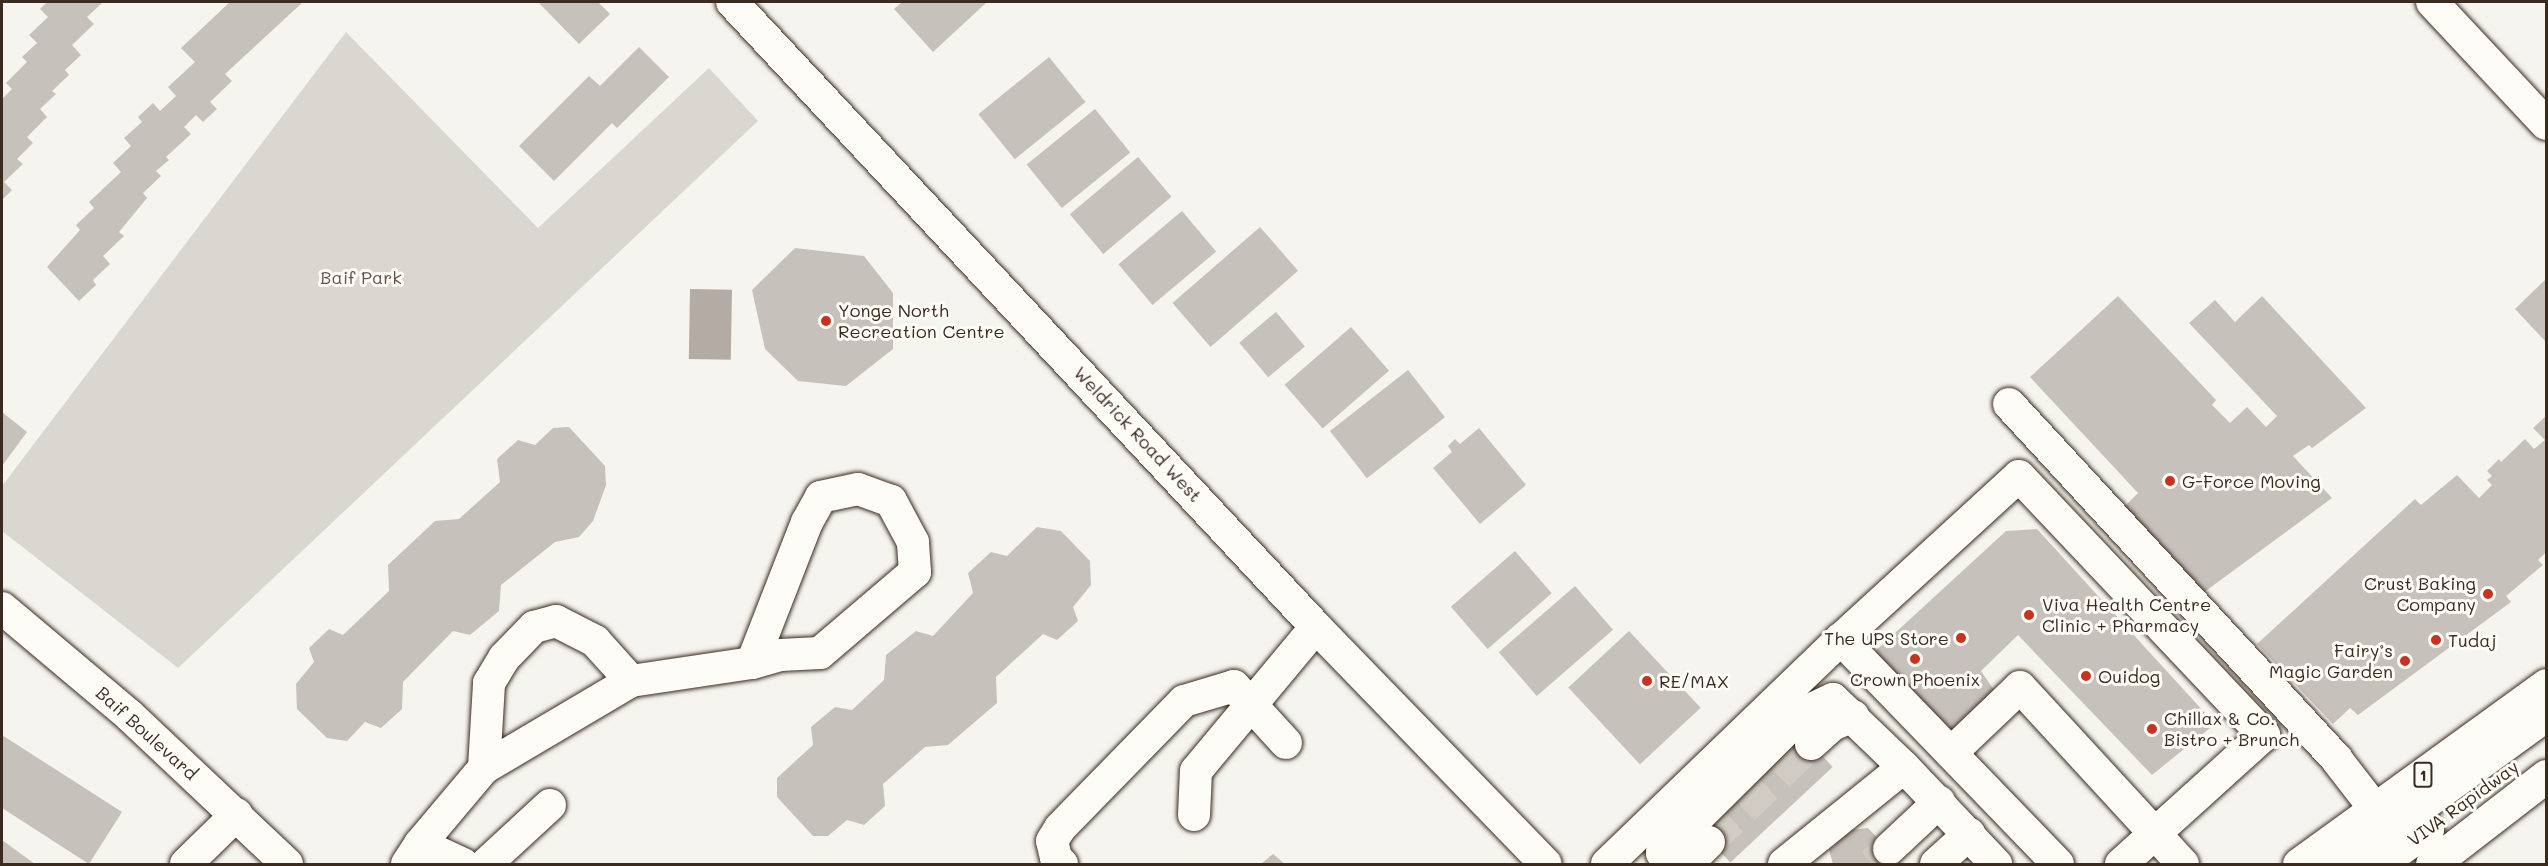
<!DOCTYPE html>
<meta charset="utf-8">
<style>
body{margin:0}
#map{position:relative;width:2548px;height:866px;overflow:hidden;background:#f5f4ee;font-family:Mali,sans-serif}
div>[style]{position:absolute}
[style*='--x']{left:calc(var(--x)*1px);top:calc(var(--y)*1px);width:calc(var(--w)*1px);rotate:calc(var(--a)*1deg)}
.green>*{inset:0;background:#dad6d0}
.water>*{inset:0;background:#b4aca4;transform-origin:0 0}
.building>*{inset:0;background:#c7c1bb;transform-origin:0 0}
.minor-tunnel>*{height:32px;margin-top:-16px;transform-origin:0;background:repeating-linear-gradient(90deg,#d0ccc4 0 32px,transparent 0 48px)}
.roads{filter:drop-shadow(0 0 2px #3b2a1e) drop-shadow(0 0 2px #3b2a1e)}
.minor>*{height:32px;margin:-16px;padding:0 16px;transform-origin:16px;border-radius:16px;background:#fdfcf7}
.major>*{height:33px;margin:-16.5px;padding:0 16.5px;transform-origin:16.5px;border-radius:16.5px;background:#fdfcf7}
.dots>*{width:16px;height:16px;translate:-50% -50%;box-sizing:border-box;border:3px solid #fdfcf7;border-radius:50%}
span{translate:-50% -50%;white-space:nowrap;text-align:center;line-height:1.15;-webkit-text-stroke:6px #fdfcf7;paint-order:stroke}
.shield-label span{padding:2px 4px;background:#fdfcf7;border:2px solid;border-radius:4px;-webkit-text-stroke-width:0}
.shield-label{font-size:16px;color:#3b2a1e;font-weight:700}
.park-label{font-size:18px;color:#63554a}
.poi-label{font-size:18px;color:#3b2a1e}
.left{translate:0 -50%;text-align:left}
.right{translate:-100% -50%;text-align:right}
.street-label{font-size:18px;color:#3b2a1e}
.frame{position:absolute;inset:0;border:3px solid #3b2a1e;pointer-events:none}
</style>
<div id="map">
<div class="green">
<i style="clip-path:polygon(346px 32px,538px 228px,709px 68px,758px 121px,178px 668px,2px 531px,2px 486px)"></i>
</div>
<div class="water">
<i style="left:690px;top:289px;width:42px;height:70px;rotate:1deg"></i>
</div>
<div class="building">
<i style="clip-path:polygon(47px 2px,102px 3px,87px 17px,94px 24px,72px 45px,81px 55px,65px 70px,69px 75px,52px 91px,56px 94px,40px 109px,47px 117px,27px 137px,33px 143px,17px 159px,23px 164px,4px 182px,12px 190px,2px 200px,2px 99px,12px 89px,6px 83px,27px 62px,22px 57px,37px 43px,29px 35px,48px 17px,40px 9px)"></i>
<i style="clip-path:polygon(230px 2px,303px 2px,225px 74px,232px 81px,210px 102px,217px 109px,203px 122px,196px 115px,184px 127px,191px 134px,166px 157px,169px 160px,156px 171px,161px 176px,143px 193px,147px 198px,119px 232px,124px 236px,103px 256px,110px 264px,93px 280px,96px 285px,79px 301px,47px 267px,80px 230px,76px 225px,94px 208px,89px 202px,121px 172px,113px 163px,131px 146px,124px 138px,142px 122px,138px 117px,153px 103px,160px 111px,176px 96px,168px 87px,195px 62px,181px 48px)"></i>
<i style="clip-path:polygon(538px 2px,598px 2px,610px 14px,579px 44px)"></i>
<i style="clip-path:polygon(902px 2px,987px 2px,933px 52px,894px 9px)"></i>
<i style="clip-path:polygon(639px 47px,669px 77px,617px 128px,612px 123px,554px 181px,519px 146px,589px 76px,600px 86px)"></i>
<i style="left:1049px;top:57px;width:58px;height:91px;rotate:51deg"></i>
<i style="left:1095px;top:109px;width:56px;height:88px;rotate:51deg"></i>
<i style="left:1138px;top:157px;width:52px;height:89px;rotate:50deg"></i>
<i style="left:1182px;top:211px;width:53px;height:83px;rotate:50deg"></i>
<i style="left:1260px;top:227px;width:58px;height:116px;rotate:49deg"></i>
<i style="clip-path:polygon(795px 248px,864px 256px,893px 293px,893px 349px,846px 386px,798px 381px,765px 349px,752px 290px)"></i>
<i style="clip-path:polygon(2546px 279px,2546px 342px,2515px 309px)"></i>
<i style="clip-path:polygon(2118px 296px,2216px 400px,2212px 405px,2230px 423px,2247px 407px,2266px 427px,2277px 416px,2189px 323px,2215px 300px,2235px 322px,2262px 296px,2366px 408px,2312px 448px,2309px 445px,2293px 456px,2332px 498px,2203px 593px,2123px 508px,2138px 493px,2030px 377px)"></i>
<i style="left:1276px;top:312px;width:45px;height:48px;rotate:50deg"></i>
<i style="left:1351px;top:327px;width:58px;height:88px;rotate:49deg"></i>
<i style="left:1408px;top:370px;width:60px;height:99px;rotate:52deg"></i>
<i style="clip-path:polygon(2px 412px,27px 432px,2px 466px)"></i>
<i style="clip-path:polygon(2546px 416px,2546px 552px,2538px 560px,2543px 565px,2506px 596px,2511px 602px,2358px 715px,2350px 708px,2333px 724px,2257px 644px,2415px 499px,2421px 505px,2457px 475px,2479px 498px,2492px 485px,2487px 480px,2492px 476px,2487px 471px,2499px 459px,2501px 462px,2525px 439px,2534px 449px,2545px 440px,2533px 428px)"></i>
<i style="clip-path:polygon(569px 427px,605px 466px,606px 485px,593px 521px,579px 537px,555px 542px,501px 585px,499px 611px,470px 635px,453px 631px,403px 682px,402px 709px,381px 728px,365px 722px,347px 741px,327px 738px,297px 709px,296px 684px,314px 662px,309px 648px,329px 629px,343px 635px,389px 591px,388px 565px,435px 521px,459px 519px,500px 482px,497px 459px,518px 440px,535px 445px,553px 428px)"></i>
<i style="clip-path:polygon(1479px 428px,1526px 485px,1480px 524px,1433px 468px,1452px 452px,1448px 446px,1455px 439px,1460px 444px)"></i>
<i style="clip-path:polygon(1037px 527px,1061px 531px,1090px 561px,1091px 585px,1073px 607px,1078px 621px,1057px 640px,1043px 634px,996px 677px,997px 703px,948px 745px,925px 747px,883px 784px,885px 806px,864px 825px,847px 820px,828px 836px,813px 836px,777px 797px,777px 778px,813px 745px,811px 727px,835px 707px,852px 710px,884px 680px,886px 655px,916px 631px,933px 636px,973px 593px,968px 573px,991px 552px,1007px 556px)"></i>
<i style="clip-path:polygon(2037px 529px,2215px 724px,2152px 775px,2018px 635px,1981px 671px,1996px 693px,1946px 735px,1871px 655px,2006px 531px)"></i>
<i style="left:1515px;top:551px;width:56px;height:85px;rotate:49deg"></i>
<i style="left:1575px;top:586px;width:58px;height:101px;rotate:49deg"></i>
<i style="left:1629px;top:631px;width:105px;height:83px;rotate:47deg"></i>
<i style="left:1802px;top:734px;width:45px;height:140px;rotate:47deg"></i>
<i style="clip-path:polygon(2px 735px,122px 812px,89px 864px,2px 808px)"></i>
<i style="clip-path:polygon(1868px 828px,1902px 864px,1833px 864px,1829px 850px,1851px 830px)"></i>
<i style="clip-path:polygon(2px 840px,35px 864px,2px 864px)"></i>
<i style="clip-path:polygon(1273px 854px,1285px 864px,1261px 864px)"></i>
</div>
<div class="minor-tunnel">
<i style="--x:1709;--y:842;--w:141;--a:-43.9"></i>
<i style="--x:1872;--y:864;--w:23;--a:-41"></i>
</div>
<div class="roads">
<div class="minor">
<i style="--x:732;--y:2;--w:855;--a:46.94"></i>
<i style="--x:1316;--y:627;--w:330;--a:45.9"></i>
<i style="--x:2432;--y:2;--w:167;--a:46.9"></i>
<i style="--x:2009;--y:404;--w:484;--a:47.3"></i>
<i style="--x:2337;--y:760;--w:62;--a:52.2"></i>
<i style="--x:2;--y:608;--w:166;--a:40.1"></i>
<i style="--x:129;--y:715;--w:217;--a:43.3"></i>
<i style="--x:1811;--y:744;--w:28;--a:-42"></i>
<i style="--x:1832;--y:725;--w:23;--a:-23"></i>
<i style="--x:1951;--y:753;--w:95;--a:-43.7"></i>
<i style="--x:2020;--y:687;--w:241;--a:47.4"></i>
<i style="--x:484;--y:768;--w:85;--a:-86.6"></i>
<i style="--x:489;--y:683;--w:29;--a:-59"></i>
<i style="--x:504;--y:658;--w:43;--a:-45.9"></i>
<i style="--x:534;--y:627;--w:23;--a:-15"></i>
<i style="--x:556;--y:621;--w:44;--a:27.1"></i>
<i style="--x:595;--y:641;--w:54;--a:48"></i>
<i style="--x:1194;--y:815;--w:44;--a:-87.4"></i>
<i style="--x:1196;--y:771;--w:187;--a:-50.2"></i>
<i style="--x:420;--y:844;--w:47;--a:24.9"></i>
<i style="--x:1889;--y:849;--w:69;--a:-43.2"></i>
<i style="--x:186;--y:864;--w:71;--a:-44.4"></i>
<i style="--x:407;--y:864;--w:24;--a:-57"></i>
<i style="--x:420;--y:844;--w:99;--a:-49.9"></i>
<i style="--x:484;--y:768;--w:171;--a:-30.6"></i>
<i style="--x:631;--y:681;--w:122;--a:-8.5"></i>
<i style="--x:752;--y:663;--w:29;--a:-16"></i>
<i style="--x:780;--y:655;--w:40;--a:-2.9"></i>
<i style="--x:820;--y:653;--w:125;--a:-40.5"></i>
<i style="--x:915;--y:572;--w:30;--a:-94"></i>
<i style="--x:913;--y:542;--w:47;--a:-118.2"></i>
<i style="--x:891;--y:501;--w:35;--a:-160"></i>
<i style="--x:858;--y:489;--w:38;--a:168"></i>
<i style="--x:821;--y:497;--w:29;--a:119"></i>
<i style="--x:807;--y:522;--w:151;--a:111.3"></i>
<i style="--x:486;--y:864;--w:87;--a:-42.7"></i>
<i style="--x:1062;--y:864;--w:8;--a:-135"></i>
<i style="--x:1056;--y:858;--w:17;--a:-103"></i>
<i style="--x:1052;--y:841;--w:15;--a:-58"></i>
<i style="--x:1060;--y:828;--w:177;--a:-45.7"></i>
<i style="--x:1184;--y:701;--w:52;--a:-16.7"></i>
<i style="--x:1234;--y:686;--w:77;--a:47.6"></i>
<i style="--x:1607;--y:864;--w:325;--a:-43.9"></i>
<i style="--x:1672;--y:864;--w:15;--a:-132"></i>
<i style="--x:1662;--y:853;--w:199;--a:-44.8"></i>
<i style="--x:1803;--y:713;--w:33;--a:-25"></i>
<i style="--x:1833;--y:699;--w:98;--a:43.8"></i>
<i style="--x:1687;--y:864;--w:31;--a:-45"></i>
<i style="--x:1784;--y:864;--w:154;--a:-38.9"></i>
<i style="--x:1904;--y:767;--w:134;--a:46.5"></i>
<i style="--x:1936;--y:864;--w:45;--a:-42.3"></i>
<i style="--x:2058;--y:864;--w:313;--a:-134"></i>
<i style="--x:1841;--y:639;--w:241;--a:-42.5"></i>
<i style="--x:2019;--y:476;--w:357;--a:46.6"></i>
<i style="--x:2264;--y:735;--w:193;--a:137.9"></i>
<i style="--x:2342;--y:864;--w:252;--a:-36"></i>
<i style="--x:2380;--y:864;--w:59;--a:-35.3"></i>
</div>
<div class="major">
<i style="--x:2299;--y:864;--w:305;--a:-35.9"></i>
<i style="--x:2432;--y:864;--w:144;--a:-37.7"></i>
</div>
</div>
<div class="dots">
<i style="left:826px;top:321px;background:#c8321e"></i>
<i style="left:2170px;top:481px;background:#c8321e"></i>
<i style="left:2488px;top:594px;background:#c8321e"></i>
<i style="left:2029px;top:615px;background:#c8321e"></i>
<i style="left:1961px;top:638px;background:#c8321e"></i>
<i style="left:2436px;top:640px;background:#c8321e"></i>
<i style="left:1915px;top:659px;background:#c8321e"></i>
<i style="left:2405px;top:661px;background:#c8321e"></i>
<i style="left:2086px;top:676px;background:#c8321e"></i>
<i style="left:1647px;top:681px;background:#c8321e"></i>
<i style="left:2152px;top:729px;background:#c8321e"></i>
</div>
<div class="shield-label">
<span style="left:2423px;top:775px">1</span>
</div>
<div class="park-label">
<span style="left:361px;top:277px">Baif Park</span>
</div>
<div class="poi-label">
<span class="left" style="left:838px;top:321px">Yonge North<br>Recreation Centre</span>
<span class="left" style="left:2182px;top:481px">G-Force Moving</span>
<span class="right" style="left:2476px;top:594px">Crust Baking<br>Company</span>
<span class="left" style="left:2042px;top:615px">Viva Health Centre<br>Clinic + Pharmacy</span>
<span class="right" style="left:1949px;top:638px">The UPS Store</span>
<span class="left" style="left:2448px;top:640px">Tudaj</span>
<span class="right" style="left:2393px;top:661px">Fairy’s<br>Magic Garden</span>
<span class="left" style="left:2098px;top:676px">Ouidog</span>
<span style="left:1915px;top:679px">Crown Phoenix</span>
<span class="left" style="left:1659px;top:681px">RE/MAX</span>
<span class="left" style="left:2164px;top:729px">Chillax &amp; Co.<br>Bistro + Brunch</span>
</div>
<div class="street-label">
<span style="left:1138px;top:434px;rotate:47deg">Weldrick Road West</span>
<span style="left:147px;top:733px;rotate:42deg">Baif Boulevard</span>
<span style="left:2463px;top:803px;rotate:-36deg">VIVA Rapidway</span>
</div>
<div class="frame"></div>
</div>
